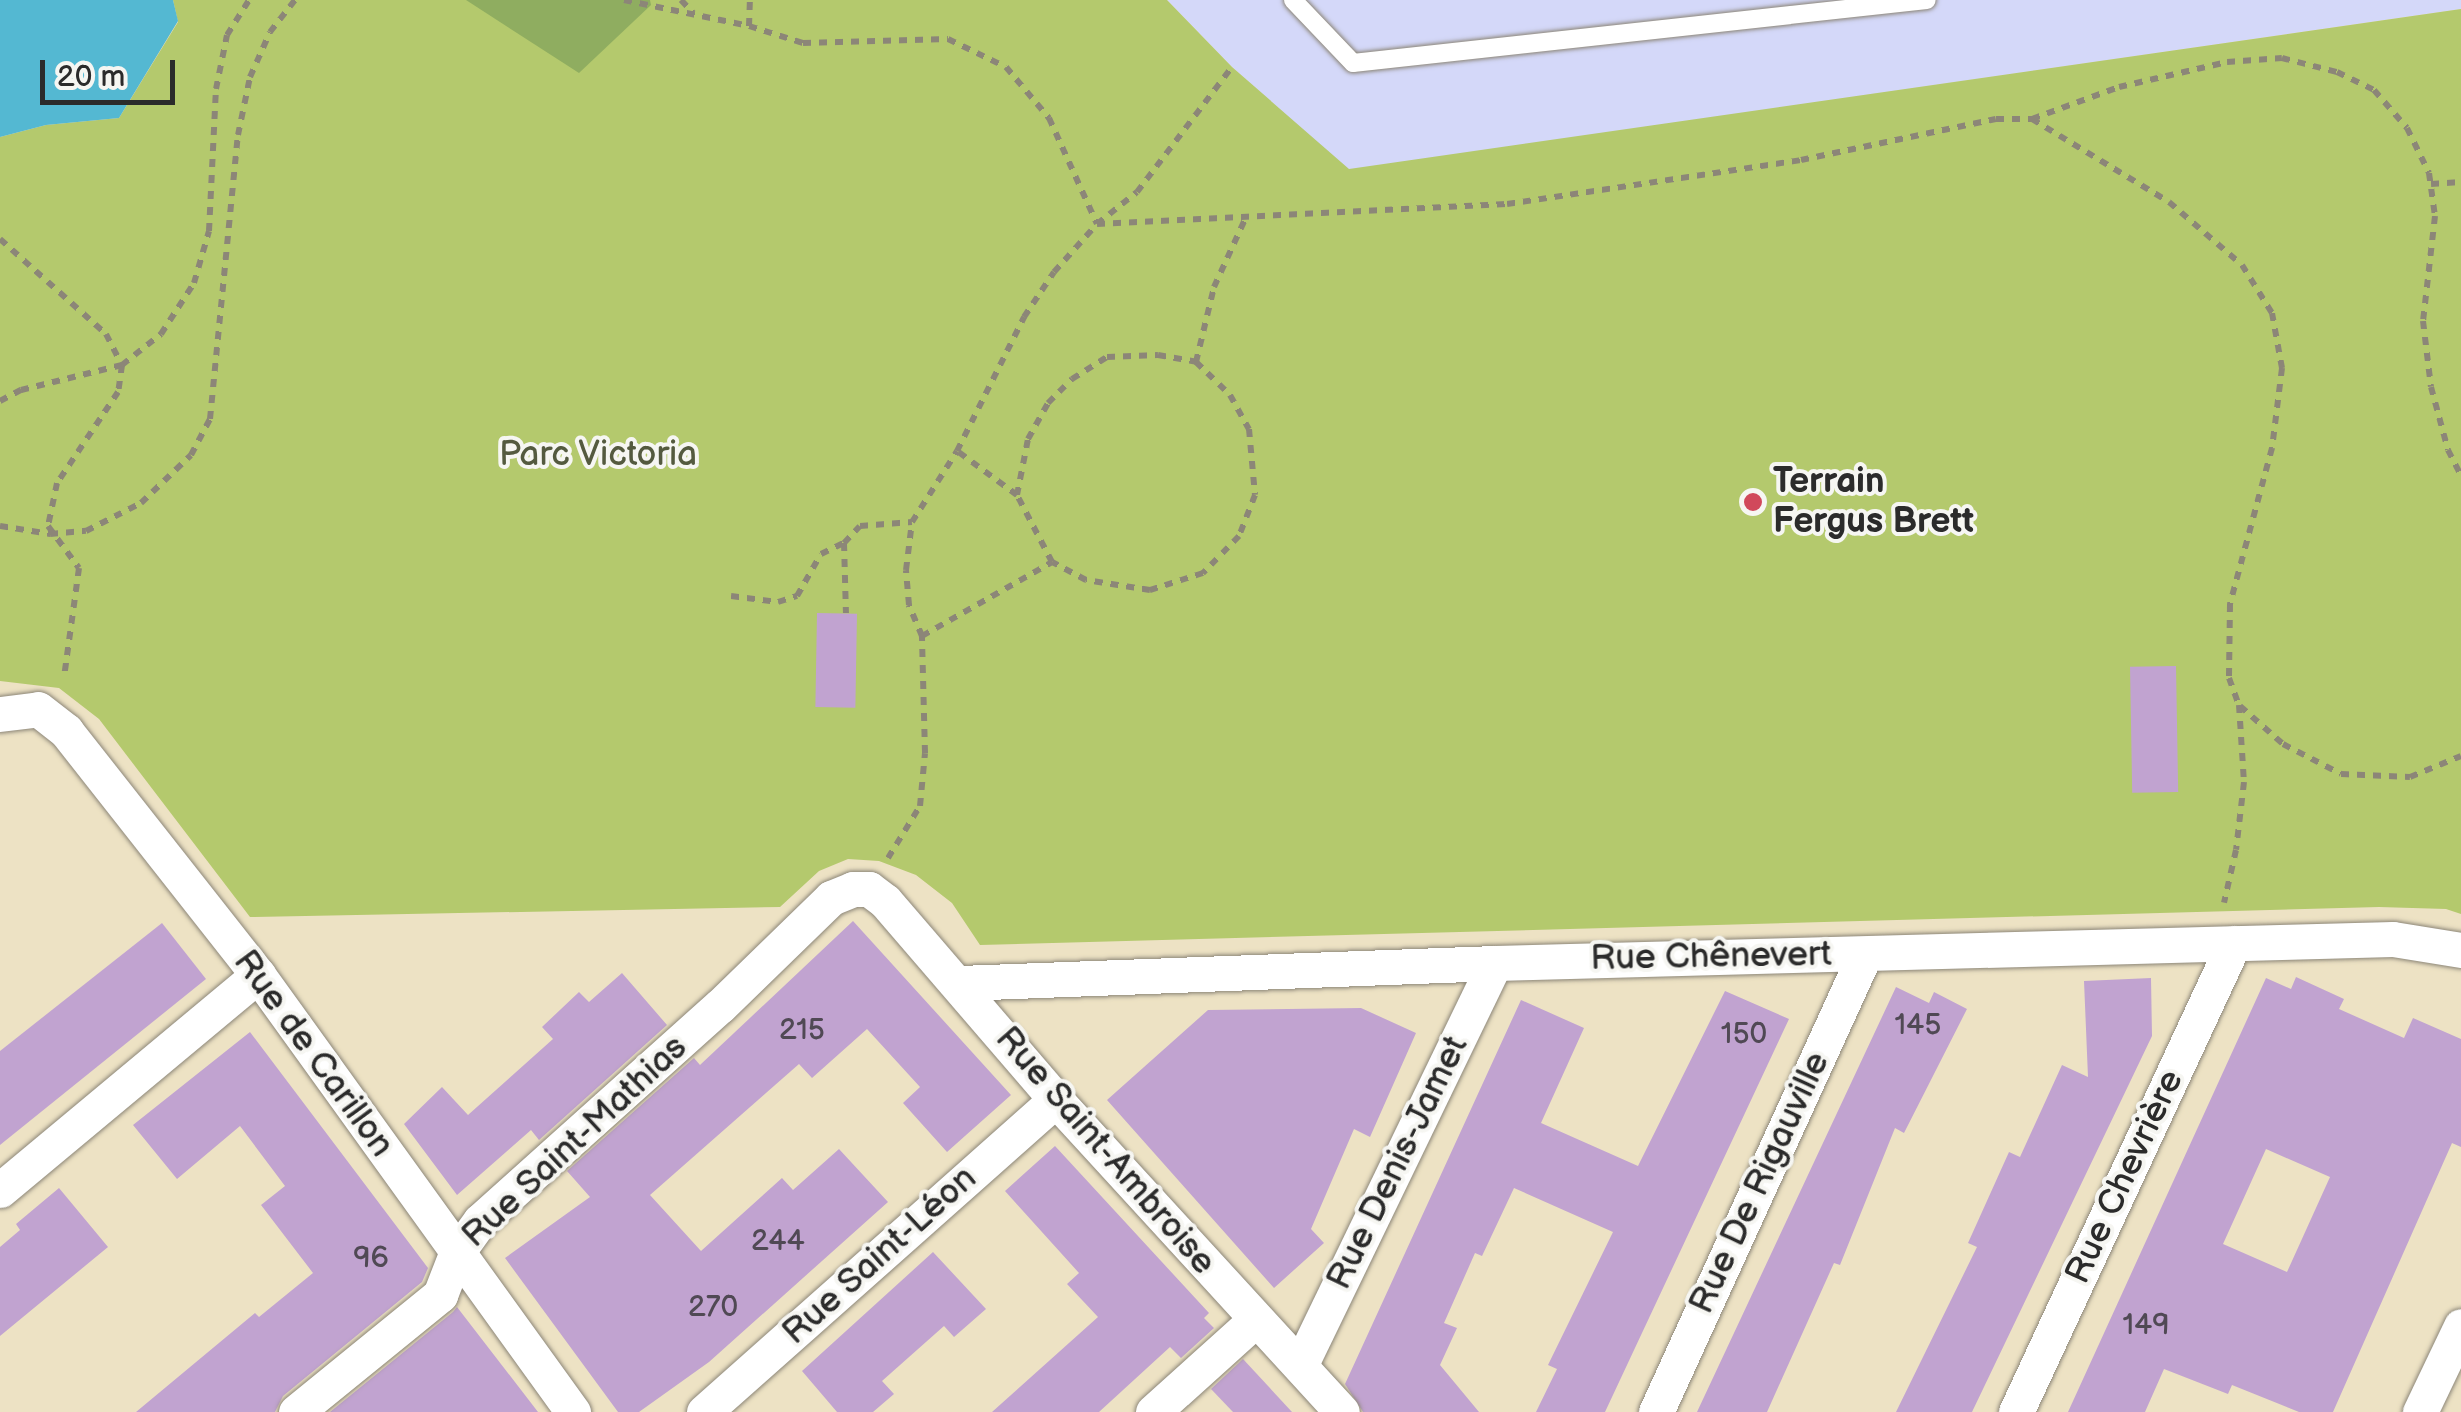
<!DOCTYPE html>
<meta charset="utf-8">
<style>
body{margin:0}
#map{position:relative;width:2461px;height:1412px;overflow:hidden;background:#ede2c4;font-family:"Balsamiq Sans",sans-serif}
div>[style]{position:absolute}
[style*='--x']{left:calc(var(--x)*1px);top:calc(var(--y)*1px);width:calc(var(--w)*1px);rotate:calc(var(--a)*1deg)}
.built>*{inset:0;background:#d4d8f9}
.green>*{inset:0;background:#b4c96d}
.forest>*{inset:0;background:#8fad60}
.water>*{inset:0;background:#54b8d2}
.building>*{inset:0;background:#c1a3d0;transform-origin:0 0}
.path>*{height:6px;margin-top:-3px;transform-origin:0;background:repeating-linear-gradient(90deg,#8c8678 0 8px,transparent 0 16px)}
.roads{filter:drop-shadow(0 0 2px #8c8678) drop-shadow(0 0 2px #8c8678)}
.lane>*{height:18px;margin:-9px;padding:0 9px;transform-origin:9px;border-radius:9px;background:#fff}
.street>*{height:35px;margin:-17.5px;padding:0 17.5px;transform-origin:17.5px;border-radius:17.5px;background:#fff}
.dots>*{width:28px;height:28px;translate:-50% -50%;box-sizing:border-box;border:5px solid #f6f6f2;border-radius:50%}
span{translate:-50% -50%;white-space:nowrap;text-align:center;line-height:1.15;-webkit-text-stroke:8px #f6f6f2;paint-order:stroke}
.number-label{font-size:30px;color:#504954}
.number-label span{-webkit-text-stroke-width:0}
.park-label{font-size:35px;color:#545a3f}
.poi-label{font-size:35px;color:#2b2b2b;font-weight:700}
.left{translate:0 -50%;text-align:left}
.street-label{font-size:35px;color:#2b2b2b}
.scale{position:absolute;left:40px;top:60px;width:135px;height:45px;box-sizing:border-box;border:5px solid #2b2b2b;border-top:0;padding-left:12px;font-size:30px;line-height:35px;white-space:nowrap;color:#2b2b2b;-webkit-text-stroke:8px #f6f6f2;paint-order:stroke}
</style>
<div id="map">
<div class="built">
<i style="clip-path:polygon(1167px 0,2461px 0,2461px 9px,1348px 170px,1232px 67px)"></i>
</div>
<div class="green">
<i style="clip-path:polygon(173px 0,1167px 0,1232px 67px,1349px 169px,2461px 9px,2461px 914px,2446px 909px,2379px 907px,980px 945px,952px 903px,916px 875px,879px 861px,848px 859px,819px 871px,780px 907px,250px 917px,99px 719px,59px 688px,0 681px,0 137px,46px 125px,119px 118px,178px 22px)"></i>
</div>
<div class="forest">
<i style="clip-path:polygon(466px 0,650px 0,651px 5px,579px 73px)"></i>
</div>
<div class="water">
<i style="clip-path:polygon(0 0,173px 0,178px 21px,119px 118px,46px 125px,0 137px)"></i>
</div>
<div class="building">
<i style="left:817px;top:613px;width:40px;height:94px;rotate:1deg"></i>
<i style="left:2176px;top:666px;width:126px;height:46px;rotate:89deg"></i>
<i style="clip-path:polygon(853px 921px,1011px 1095px,947px 1152px,903px 1103px,920px 1087px,867px 1029px,812px 1078px,799px 1064px,650px 1195px,701px 1251px,782px 1178px,793px 1190px,839px 1149px,888px 1202px,709px 1362px,639px 1412px,618px 1412px,505px 1258px,590px 1197px,567px 1171px,694px 1058px,700px 1065px)"></i>
<i style="clip-path:polygon(162px 923px,206px 979px,0 1145px,0 1051px)"></i>
<i style="clip-path:polygon(622px 973px,667px 1025px,539px 1140px,531px 1130px,457px 1195px,404px 1124px,442px 1087px,468px 1115px,553px 1039px,542px 1027px,579px 992px,589px 1002px)"></i>
<i style="clip-path:polygon(evenodd,2296px 977px,2344px 999px,2339px 1009px,2404px 1038px,2413px 1018px,2461px 1039px,2461px 1147px,2452px 1143px,2333px 1412px,2299px 1412px,2232px 1385px,2228px 1394px,2164px 1369px,2145px 1412px,2068px 1412px,2266px 978px,2291px 989px,2296px 977px,2266px 1149px,2330px 1177px,2287px 1272px,2223px 1244px,2266px 1149px)"></i>
<i style="clip-path:polygon(2151px 978px,2152px 1036px,1972px 1412px,1896px 1412px,1977px 1247px,1968px 1243px,2009px 1152px,2020px 1157px,2062px 1065px,2088px 1077px,2084px 981px)"></i>
<i style="clip-path:polygon(1896px 987px,1929px 1003px,1934px 992px,1967px 1009px,1904px 1133px,1895px 1128px,1840px 1265px,1834px 1263px,1767px 1412px,1697px 1412px)"></i>
<i style="clip-path:polygon(1725px 991px,1789px 1019px,1605px 1412px,1536px 1412px,1557px 1369px,1548px 1365px,1613px 1232px,1514px 1188px,1482px 1256px,1475px 1253px,1444px 1323px,1457px 1328px,1440px 1365px,1479px 1412px,1363px 1412px,1345px 1384px,1521px 1000px,1584px 1028px,1541px 1123px,1638px 1166px)"></i>
<i style="clip-path:polygon(1361px 1008px,1416px 1033px,1370px 1137px,1354px 1129px,1311px 1229px,1324px 1243px,1274px 1288px,1107px 1100px,1208px 1010px)"></i>
<i style="clip-path:polygon(250px 1032px,428px 1268px,422px 1282px,283px 1396px,275px 1412px,136px 1412px,255px 1313px,259px 1317px,313px 1273px,261px 1205px,285px 1186px,240px 1126px,177px 1179px,133px 1125px)"></i>
<i style="clip-path:polygon(1055px 1146px,1209px 1313px,1204px 1318px,1214px 1328px,1181px 1358px,1170px 1347px,1099px 1412px,992px 1412px,1098px 1317px,1067px 1284px,1079px 1273px,1005px 1191px)"></i>
<i style="clip-path:polygon(59px 1188px,108px 1247px,0 1336px,0 1247px,20px 1230px,16px 1224px)"></i>
<i style="clip-path:polygon(933px 1252px,986px 1309px,954px 1337px,944px 1326px,882px 1381px,894px 1394px,873px 1412px,837px 1412px,802px 1371px)"></i>
<i style="clip-path:polygon(457px 1307px,538px 1412px,330px 1412px,453px 1312px)"></i>
<i style="clip-path:polygon(1243px 1359px,1292px 1412px,1233px 1412px,1211px 1389px)"></i>
</div>
<div class="path">
<i style="--x:624;--y:0;--w:128;--a:11.7"></i>
<i style="--x:749;--y:26;--w:57;--a:17.5"></i>
<i style="--x:803;--y:43;--w:145;--a:-1.6"></i>
<i style="--x:948;--y:39;--w:64;--a:25.8"></i>
<i style="--x:1006;--y:67;--w:67;--a:49.9"></i>
<i style="--x:1049;--y:118;--w:116;--a:65.6"></i>
<i style="--x:1097;--y:224;--w:51;--a:-38.7"></i>
<i style="--x:1137;--y:192;--w:157;--a:-52.8"></i>
<i style="--x:681;--y:0;--w:18;--a:47"></i>
<i style="--x:749;--y:26;--w:26;--a:-88"></i>
<i style="--x:2032;--y:119;--w:93;--a:-20.2"></i>
<i style="--x:2119;--y:87;--w:111;--a:-13"></i>
<i style="--x:2227;--y:62;--w:55;--a:-4.2"></i>
<i style="--x:2282;--y:58;--w:57;--a:14.3"></i>
<i style="--x:2337;--y:72;--w:41;--a:25.9"></i>
<i style="--x:2374;--y:90;--w:50;--a:49"></i>
<i style="--x:2407;--y:128;--w:50;--a:63.9"></i>
<i style="--x:2429;--y:173;--w:43;--a:82.1"></i>
<i style="--x:2435;--y:216;--w:106;--a:96.5"></i>
<i style="--x:2423;--y:321;--w:66;--a:83.1"></i>
<i style="--x:2431;--y:387;--w:65;--a:74.9"></i>
<i style="--x:2448;--y:450;--w:28;--a:63"></i>
<i style="--x:2431;--y:184;--w:30;--a:-4"></i>
<i style="--x:0;--y:239;--w:142;--a:41.9"></i>
<i style="--x:106;--y:334;--w:35;--a:63"></i>
<i style="--x:122;--y:365;--w:27;--a:98"></i>
<i style="--x:118;--y:392;--w:110;--a:123.8"></i>
<i style="--x:57;--y:483;--w:44;--a:101.8"></i>
<i style="--x:48;--y:526;--w:52;--a:53.6"></i>
<i style="--x:79;--y:568;--w:111;--a:97.8"></i>
<i style="--x:1196;--y:362;--w:77;--a:-76.5"></i>
<i style="--x:1214;--y:287;--w:77;--a:-65.4"></i>
<i style="--x:0;--y:401;--w:24;--a:-28"></i>
<i style="--x:21;--y:390;--w:104;--a:-13.9"></i>
<i style="--x:122;--y:365;--w:50;--a:-38.5"></i>
<i style="--x:161;--y:334;--w:61;--a:-57.1"></i>
<i style="--x:194;--y:283;--w:54;--a:-73.9"></i>
<i style="--x:209;--y:231;--w:142;--a:-87.2"></i>
<i style="--x:216;--y:89;--w:55;--a:-78.5"></i>
<i style="--x:227;--y:35;--w:41;--a:-57.8"></i>
<i style="--x:1017;--y:495;--w:57;--a:-78.9"></i>
<i style="--x:1028;--y:439;--w:41;--a:-60.9"></i>
<i style="--x:1048;--y:403;--w:34;--a:-45"></i>
<i style="--x:1072;--y:379;--w:41;--a:-32.2"></i>
<i style="--x:1107;--y:357;--w:51;--a:-2.2"></i>
<i style="--x:1158;--y:355;--w:39;--a:10"></i>
<i style="--x:1196;--y:362;--w:47;--a:44.1"></i>
<i style="--x:1230;--y:395;--w:39;--a:61"></i>
<i style="--x:1249;--y:429;--w:66;--a:84.8"></i>
<i style="--x:1255;--y:495;--w:44;--a:111.3"></i>
<i style="--x:1239;--y:536;--w:52;--a:134.2"></i>
<i style="--x:1203;--y:573;--w:56;--a:162.2"></i>
<i style="--x:1150;--y:590;--w:65;--a:-171.1"></i>
<i style="--x:1086;--y:580;--w:38;--a:-152"></i>
<i style="--x:1052;--y:562;--w:76;--a:-117.6"></i>
<i style="--x:1017;--y:495;--w:74;--a:-143.7"></i>
<i style="--x:957;--y:451;--w:150;--a:-63.4"></i>
<i style="--x:1024;--y:317;--w:54;--a:-56.3"></i>
<i style="--x:1054;--y:272;--w:64;--a:-48.1"></i>
<i style="--x:1097;--y:224;--w:410;--a:-2.8"></i>
<i style="--x:1507;--y:204;--w:297;--a:-8.5"></i>
<i style="--x:1801;--y:160;--w:199;--a:-11.9"></i>
<i style="--x:1996;--y:119;--w:36;--a:0"></i>
<i style="--x:2032;--y:119;--w:160;--a:31.2"></i>
<i style="--x:2169;--y:202;--w:96;--a:40.8"></i>
<i style="--x:2242;--y:265;--w:57;--a:58"></i>
<i style="--x:2272;--y:313;--w:56;--a:79.7"></i>
<i style="--x:2282;--y:368;--w:81;--a:97.1"></i>
<i style="--x:2272;--y:448;--w:162;--a:105.1"></i>
<i style="--x:2230;--y:604;--w:74;--a:90.8"></i>
<i style="--x:2229;--y:678;--w:29;--a:70"></i>
<i style="--x:2239;--y:705;--w:77;--a:86.3"></i>
<i style="--x:2244;--y:782;--w:68;--a:96.7"></i>
<i style="--x:2236;--y:850;--w:54;--a:102.8"></i>
<i style="--x:0;--y:526;--w:51;--a:9.1"></i>
<i style="--x:50;--y:534;--w:36;--a:-5"></i>
<i style="--x:86;--y:531;--w:62;--a:-27"></i>
<i style="--x:141;--y:503;--w:69;--a:-43.8"></i>
<i style="--x:191;--y:455;--w:41;--a:-62.2"></i>
<i style="--x:210;--y:419;--w:285;--a:-84.4"></i>
<i style="--x:238;--y:135;--w:59;--a:-78.3"></i>
<i style="--x:250;--y:77;--w:49;--a:-66"></i>
<i style="--x:270;--y:32;--w:41;--a:-52"></i>
<i style="--x:844;--y:543;--w:70;--a:88.4"></i>
<i style="--x:731;--y:596;--w:47;--a:7.3"></i>
<i style="--x:778;--y:602;--w:20;--a:-18"></i>
<i style="--x:797;--y:596;--w:48;--a:-60.3"></i>
<i style="--x:821;--y:554;--w:25;--a:-26"></i>
<i style="--x:844;--y:543;--w:23;--a:-47"></i>
<i style="--x:860;--y:526;--w:52;--a:-4.4"></i>
<i style="--x:912;--y:522;--w:84;--a:-57.6"></i>
<i style="--x:922;--y:636;--w:150;--a:-29.6"></i>
<i style="--x:2240;--y:706;--w:57;--a:41.5"></i>
<i style="--x:2283;--y:744;--w:65;--a:27.3"></i>
<i style="--x:2341;--y:774;--w:69;--a:2.5"></i>
<i style="--x:2410;--y:777;--w:55;--a:-22.4"></i>
<i style="--x:888;--y:858;--w:61;--a:-58.4"></i>
<i style="--x:920;--y:806;--w:53;--a:-84.6"></i>
<i style="--x:925;--y:753;--w:117;--a:-91.5"></i>
<i style="--x:922;--y:636;--w:34;--a:-113"></i>
<i style="--x:909;--y:605;--w:35;--a:-95"></i>
<i style="--x:906;--y:570;--w:48;--a:-82.9"></i>
</div>
<div class="roads">
<div class="lane">
<i style="--x:1293;--y:0;--w:87;--a:46.4"></i>
<i style="--x:1353;--y:63;--w:577;--a:-6.26"></i>
</div>
<div class="street">
<i style="--x:0;--y:714;--w:38;--a:-7"></i>
<i style="--x:38;--y:709;--w:36;--a:38"></i>
<i style="--x:66;--y:731;--w:310;--a:51.8"></i>
<i style="--x:258;--y:975;--w:539;--a:54.22"></i>
<i style="--x:960;--y:983;--w:535;--a:-2.14"></i>
<i style="--x:1495;--y:963;--w:898;--a:-1.53"></i>
<i style="--x:2393;--y:939;--w:69;--a:9.2"></i>
<i style="--x:0;--y:1190;--w:336;--a:-39.8"></i>
<i style="--x:1301;--y:1364;--w:445;--a:-64.2"></i>
<i style="--x:296;--y:1412;--w:186;--a:-39.1"></i>
<i style="--x:440;--y:1295;--w:44;--a:-68.7"></i>
<i style="--x:456;--y:1254;--w:41;--a:-54"></i>
<i style="--x:480;--y:1221;--w:322;--a:-41.9"></i>
<i style="--x:720;--y:1006;--w:155;--a:-44.2"></i>
<i style="--x:831;--y:898;--w:24;--a:-22"></i>
<i style="--x:853;--y:889;--w:16;--a:0"></i>
<i style="--x:869;--y:889;--w:20;--a:37"></i>
<i style="--x:885;--y:901;--w:262;--a:49.3"></i>
<i style="--x:1056;--y:1100;--w:423;--a:47.5"></i>
<i style="--x:704;--y:1412;--w:470;--a:-41.6"></i>
<i style="--x:1153;--y:1412;--w:137;--a:-42"></i>
<i style="--x:1656;--y:1412;--w:503;--a:-65.47"></i>
<i style="--x:2016;--y:1412;--w:517;--a:-65.07"></i>
<i style="--x:2420;--y:1412;--w:95;--a:-64.5"></i>
</div>
</div>
<div class="dots">
<i style="left:1753px;top:502px;background:#d1495b"></i>
</div>
<div class="number-label">
<span style="left:1918px;top:1025px">145</span>
<span style="left:802px;top:1030px">215</span>
<span style="left:1744px;top:1034px">150</span>
<span style="left:778px;top:1241px">244</span>
<span style="left:371px;top:1258px">96</span>
<span style="left:713px;top:1307px">270</span>
<span style="left:2146px;top:1325px">149</span>
</div>
<div class="park-label">
<span style="left:598px;top:455px">Parc Victoria</span>
</div>
<div class="poi-label">
<span class="left" style="left:1773px;top:502px">Terrain<br>Fergus Brett</span>
</div>
<div class="street-label">
<span style="left:1711px;top:957px;rotate:-1deg">Rue Chênevert</span>
<span style="left:313px;top:1054px;rotate:54deg">Rue de Carillon</span>
<span style="left:575px;top:1142px;rotate:-43deg">Rue Saint-Mathias</span>
<span style="left:1105px;top:1151px;rotate:49deg">Rue Saint-Ambroise</span>
<span style="left:1398px;top:1163px;rotate:-64deg">Rue Denis-Jamet</span>
<span style="left:2125px;top:1177px;rotate:-65deg">Rue Chevrière</span>
<span style="left:1760px;top:1183px;rotate:-65deg">Rue De Rigauville</span>
<span style="left:880px;top:1256px;rotate:-42deg">Rue Saint-Léon</span>
</div>
<div class="scale">20 m</div>
</div>
